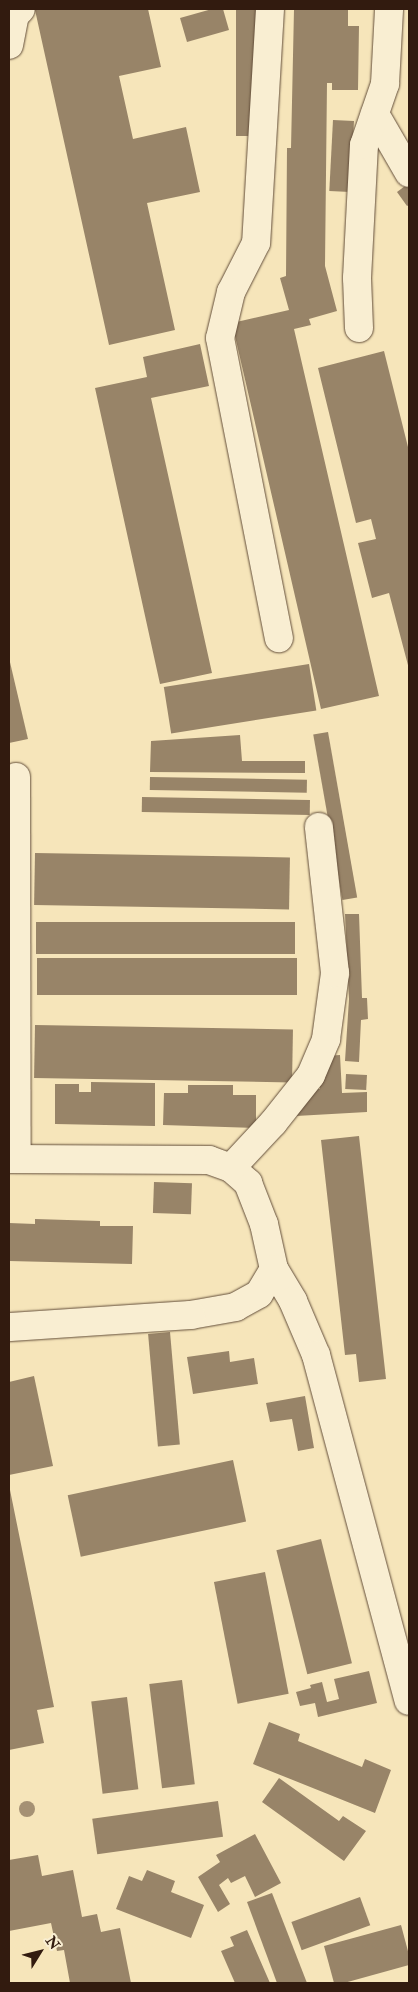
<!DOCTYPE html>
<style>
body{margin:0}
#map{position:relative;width:418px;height:1992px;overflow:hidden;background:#f6e5ba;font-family:"IM FELL Double Pica",serif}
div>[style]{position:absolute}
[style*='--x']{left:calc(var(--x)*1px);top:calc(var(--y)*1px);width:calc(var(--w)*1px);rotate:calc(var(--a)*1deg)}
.building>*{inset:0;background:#988468;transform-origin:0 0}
.roads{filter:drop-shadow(0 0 1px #634e3a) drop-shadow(0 0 1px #634e3a)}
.minor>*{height:28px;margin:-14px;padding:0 14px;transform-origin:14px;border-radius:14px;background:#f9eed2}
.trees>*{width:16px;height:16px;margin:-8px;border-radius:50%;background:#a59174}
span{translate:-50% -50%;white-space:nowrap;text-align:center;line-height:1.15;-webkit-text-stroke:4px #f9eed2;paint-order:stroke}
.frame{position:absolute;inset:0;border:10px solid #321b0f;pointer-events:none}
.north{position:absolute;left:15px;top:1927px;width:50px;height:50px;-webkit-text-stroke:4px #f9eed2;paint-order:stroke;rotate:54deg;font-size:14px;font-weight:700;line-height:20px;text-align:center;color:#321b0f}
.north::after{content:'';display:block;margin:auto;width:18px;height:22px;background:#321b0f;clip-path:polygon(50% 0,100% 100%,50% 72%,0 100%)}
</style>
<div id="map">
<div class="building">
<i style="clip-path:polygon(39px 9px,148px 9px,161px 67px,119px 76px,133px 139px,186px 127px,200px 192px,147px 203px,175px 330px,109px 345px,35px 10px)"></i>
<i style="clip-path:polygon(212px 9px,223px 9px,229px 30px,187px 42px,180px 18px)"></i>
<i style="left:236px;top:9px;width:24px;height:127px"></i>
<i style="clip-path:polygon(294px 9px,348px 9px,348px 26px,359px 26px,358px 90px,332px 90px,332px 83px,327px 83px,325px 266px,337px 311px,309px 319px,311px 325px,294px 329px,379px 696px,321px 709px,232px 323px,289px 310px,280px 278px,286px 276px,287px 148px,291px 148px)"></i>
<i style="left:333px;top:120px;width:21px;height:71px;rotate:3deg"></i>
<i style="clip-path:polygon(409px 183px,409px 205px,407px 206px,397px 192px)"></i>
<i style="clip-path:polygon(200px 344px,209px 386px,151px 398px,212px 673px,160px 684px,95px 388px,147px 377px,143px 357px)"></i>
<i style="clip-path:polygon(384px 351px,409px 451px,409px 669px,389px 593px,372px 598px,358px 543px,376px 539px,371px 519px,356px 523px,318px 368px)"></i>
<i style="clip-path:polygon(9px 658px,28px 739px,9px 743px)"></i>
<i style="left:309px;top:664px;width:47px;height:147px;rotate:81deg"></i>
<i style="left:328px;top:732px;width:168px;height:15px;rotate:80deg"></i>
<i style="clip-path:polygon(240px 735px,242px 761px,305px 761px,305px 773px,150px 772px,151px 741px)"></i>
<i style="left:150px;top:777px;width:157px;height:13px;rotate:1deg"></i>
<i style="left:142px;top:797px;width:168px;height:15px;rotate:1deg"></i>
<i style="left:35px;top:853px;width:255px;height:52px;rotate:1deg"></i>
<i style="clip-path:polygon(345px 914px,359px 914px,362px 998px,367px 998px,368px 1019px,361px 1020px,359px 1062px,345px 1061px,349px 999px)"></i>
<i style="left:36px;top:922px;width:259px;height:32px"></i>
<i style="left:37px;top:958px;width:260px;height:37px"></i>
<i style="left:35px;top:1025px;width:258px;height:53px;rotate:1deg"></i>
<i style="clip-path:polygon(340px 1055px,342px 1093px,367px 1092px,367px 1112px,296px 1116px,307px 1089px,320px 1089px,318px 1067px,325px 1056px)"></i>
<i style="left:346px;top:1074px;width:21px;height:15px;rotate:3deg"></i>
<i style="clip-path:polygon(91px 1082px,155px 1083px,155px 1126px,55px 1124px,55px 1084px,79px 1084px,79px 1092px,91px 1092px)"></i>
<i style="clip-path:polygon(188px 1085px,233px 1085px,233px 1095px,256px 1095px,256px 1128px,163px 1125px,164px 1093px,188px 1093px)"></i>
<i style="clip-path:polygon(359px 1136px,386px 1379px,359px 1382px,356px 1354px,345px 1355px,321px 1140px)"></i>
<i style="left:154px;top:1182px;width:38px;height:31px;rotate:2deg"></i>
<i style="clip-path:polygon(35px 1219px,100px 1221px,100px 1226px,133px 1226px,132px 1264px,9px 1261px,9px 1223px,35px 1224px)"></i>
<i style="left:170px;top:1332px;width:113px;height:22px;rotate:85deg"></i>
<i style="clip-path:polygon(229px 1351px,230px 1362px,254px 1358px,258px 1384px,193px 1394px,187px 1357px)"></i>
<i style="clip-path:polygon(34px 1376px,53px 1466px,9px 1475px,9px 1382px)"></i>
<i style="clip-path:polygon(305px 1396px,314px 1448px,298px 1451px,292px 1419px,270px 1422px,266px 1403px)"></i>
<i style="left:233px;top:1460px;width:63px;height:169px;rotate:78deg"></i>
<i style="clip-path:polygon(9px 1485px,54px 1707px,37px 1710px,44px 1743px,9px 1750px)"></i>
<i style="left:321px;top:1539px;width:128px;height:46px;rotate:76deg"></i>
<i style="left:265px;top:1572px;width:124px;height:52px;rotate:79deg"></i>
<i style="clip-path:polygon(369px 1671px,377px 1703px,318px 1717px,315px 1703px,300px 1706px,296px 1692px,311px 1688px,310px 1685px,322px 1682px,327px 1702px,339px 1699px,334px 1679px)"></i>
<i style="left:182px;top:1680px;width:105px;height:33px;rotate:83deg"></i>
<i style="left:127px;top:1697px;width:93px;height:36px;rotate:83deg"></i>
<i style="clip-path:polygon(269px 1722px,300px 1734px,298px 1741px,362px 1767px,365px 1759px,391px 1770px,375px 1813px,253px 1764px)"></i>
<i style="clip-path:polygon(279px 1778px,339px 1821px,343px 1816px,366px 1831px,344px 1861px,262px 1802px)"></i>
<i style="left:218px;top:1801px;width:36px;height:127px;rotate:82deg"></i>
<i style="clip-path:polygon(255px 1834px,281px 1883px,255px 1897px,245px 1876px,231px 1883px,228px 1878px,219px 1885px,230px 1904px,218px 1912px,198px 1877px,220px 1862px,216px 1855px)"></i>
<i style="clip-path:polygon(38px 1855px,42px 1876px,73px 1870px,82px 1917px,97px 1914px,101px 1932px,120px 1928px,131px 1983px,70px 1983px,64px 1950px,57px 1951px,51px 1923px,9px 1931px,9px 1860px)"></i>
<i style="clip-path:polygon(147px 1870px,175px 1881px,171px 1892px,204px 1905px,191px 1938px,116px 1909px,129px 1876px,142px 1881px)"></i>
<i style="clip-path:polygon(272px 1893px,307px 1983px,277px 1983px,247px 1902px)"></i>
<i style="left:360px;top:1897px;width:30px;height:73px;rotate:70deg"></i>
<i style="clip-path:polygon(401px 1925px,409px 1955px,409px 1965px,344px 1983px,334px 1983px,324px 1946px)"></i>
<i style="clip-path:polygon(247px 1930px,270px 1983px,235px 1983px,221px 1951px,234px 1946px,230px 1937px)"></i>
</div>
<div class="roads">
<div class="minor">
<i style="--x:270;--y:9;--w:234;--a:93.4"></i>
<i style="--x:256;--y:243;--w:55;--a:117"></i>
<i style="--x:231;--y:292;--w:47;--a:103.4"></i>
<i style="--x:220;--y:338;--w:306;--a:78.9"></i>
<i style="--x:9;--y:45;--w:31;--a:-79"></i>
<i style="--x:15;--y:15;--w:8;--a:-45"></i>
<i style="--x:375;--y:114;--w:68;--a:60"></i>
<i style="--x:359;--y:328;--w:50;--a:-92.3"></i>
<i style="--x:357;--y:278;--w:133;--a:-87"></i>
<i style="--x:364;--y:145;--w:65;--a:-71"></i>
<i style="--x:385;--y:84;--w:75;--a:-86.9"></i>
<i style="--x:16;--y:777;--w:382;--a:89.9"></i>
<i style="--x:9;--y:1159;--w:200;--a:0.3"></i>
<i style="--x:209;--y:1160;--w:23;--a:20"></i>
<i style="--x:231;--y:1168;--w:23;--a:41"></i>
<i style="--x:248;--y:1183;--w:44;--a:68.7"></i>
<i style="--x:264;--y:1224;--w:46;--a:77.5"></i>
<i style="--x:274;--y:1269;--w:29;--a:121"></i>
<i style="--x:259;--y:1294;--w:26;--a:151"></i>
<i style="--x:236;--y:1307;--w:46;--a:169.9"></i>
<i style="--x:191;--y:1315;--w:182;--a:176.2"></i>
<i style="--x:231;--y:1168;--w:62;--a:-47"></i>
<i style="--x:273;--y:1123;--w:61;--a:-51.6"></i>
<i style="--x:311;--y:1075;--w:39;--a:-67"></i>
<i style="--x:326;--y:1039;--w:67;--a:-82.2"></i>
<i style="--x:335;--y:973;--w:147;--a:-96.3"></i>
<i style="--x:274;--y:1269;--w:37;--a:59"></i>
<i style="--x:293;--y:1301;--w:59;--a:66.9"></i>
<i style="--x:316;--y:1355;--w:358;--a:75"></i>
</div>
</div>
<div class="trees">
<i style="left:27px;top:1809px"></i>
</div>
<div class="frame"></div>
<div class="north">N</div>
</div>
